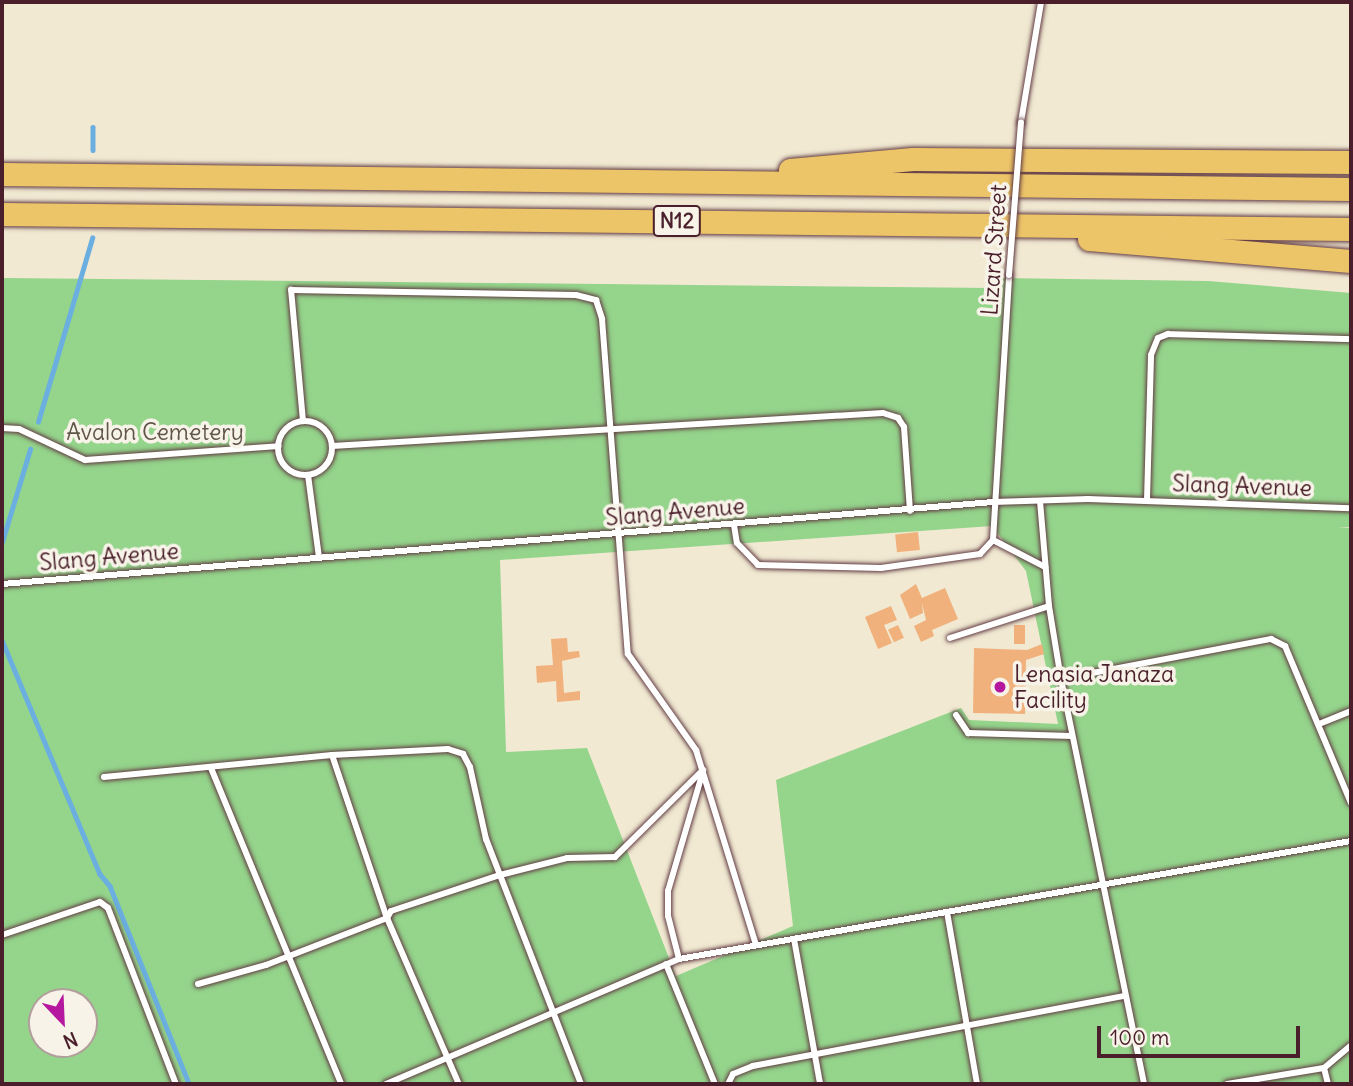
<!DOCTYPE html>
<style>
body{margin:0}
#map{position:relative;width:1353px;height:1086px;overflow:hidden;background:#f1e9d2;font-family:Delius,sans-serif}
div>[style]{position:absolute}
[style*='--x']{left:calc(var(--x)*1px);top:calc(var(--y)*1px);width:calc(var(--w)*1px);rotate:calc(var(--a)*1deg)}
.green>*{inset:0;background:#94d48b}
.stream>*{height:4.5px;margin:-2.25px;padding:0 2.25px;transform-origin:2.25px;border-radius:2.25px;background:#6baee0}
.building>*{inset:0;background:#f0b17c;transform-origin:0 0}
.roads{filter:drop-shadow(0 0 2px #633d44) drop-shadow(0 0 2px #633d44)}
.service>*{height:6px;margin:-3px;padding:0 3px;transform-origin:3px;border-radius:3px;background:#fff}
.service>.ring{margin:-3px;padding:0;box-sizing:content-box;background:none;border:6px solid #fff;border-radius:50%}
.motorway>*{height:23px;margin:-11.5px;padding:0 11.5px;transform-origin:11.5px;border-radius:11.5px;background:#edc569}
.bridges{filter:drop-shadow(0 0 2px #633d44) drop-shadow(0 0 2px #633d44)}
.service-bridge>*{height:6px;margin:-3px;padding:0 3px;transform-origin:3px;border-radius:3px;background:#fff}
.dots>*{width:19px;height:19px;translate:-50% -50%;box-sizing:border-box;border:4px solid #f7f3e8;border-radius:50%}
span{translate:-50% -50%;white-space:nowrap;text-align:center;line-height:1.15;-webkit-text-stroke:7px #f7f3e8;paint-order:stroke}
.shield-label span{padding:2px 5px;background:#f7f3e8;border:2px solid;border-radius:5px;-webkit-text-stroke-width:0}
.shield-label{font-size:21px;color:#4a1f2b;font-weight:700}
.street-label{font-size:23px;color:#4a1f2b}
.park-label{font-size:23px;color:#605548}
.poi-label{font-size:23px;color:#4a1f2b}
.left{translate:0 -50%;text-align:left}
.frame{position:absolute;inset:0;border:4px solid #4a1f2b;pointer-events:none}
.north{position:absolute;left:28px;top:988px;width:70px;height:70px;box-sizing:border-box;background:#f7f3e8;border:2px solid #b29e9c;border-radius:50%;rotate:157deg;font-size:19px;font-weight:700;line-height:28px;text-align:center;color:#4a1f2b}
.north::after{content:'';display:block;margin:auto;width:24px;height:32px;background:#b5179e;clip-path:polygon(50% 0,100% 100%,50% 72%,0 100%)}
.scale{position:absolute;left:1097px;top:1026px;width:203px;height:32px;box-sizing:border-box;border:4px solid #4a1f2b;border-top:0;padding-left:9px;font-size:21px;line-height:24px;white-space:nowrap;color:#4a1f2b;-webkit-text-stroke:5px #f7f3e8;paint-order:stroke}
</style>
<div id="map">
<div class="green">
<i style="clip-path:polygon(evenodd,2px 278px,991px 288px,992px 278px,1208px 281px,1351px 293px,1351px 527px,1338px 527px,1351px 528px,1351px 1084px,2px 1084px,2px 278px,992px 526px,1026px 571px,1058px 724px,969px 720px,961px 708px,776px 780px,793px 926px,676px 976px,587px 748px,506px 752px,500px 560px,992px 526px,2px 278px,42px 1002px,84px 1002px,84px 1044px,42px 1044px,42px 1002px)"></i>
</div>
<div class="stream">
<i style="--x:93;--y:127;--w:23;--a:90"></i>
<i style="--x:38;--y:422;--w:192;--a:-73.6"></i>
<i style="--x:2;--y:542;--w:97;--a:-73.2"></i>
<i style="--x:2;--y:640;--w:254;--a:67.3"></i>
<i style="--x:100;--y:874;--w:16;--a:50"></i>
<i style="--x:110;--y:886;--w:213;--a:68.2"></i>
</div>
<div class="building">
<i style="left:918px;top:532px;width:18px;height:23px;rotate:84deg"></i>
<i style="clip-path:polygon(916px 584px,922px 598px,945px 588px,958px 619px,932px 630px,934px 636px,921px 642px,914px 626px,926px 620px,922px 603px,923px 613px,910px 619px,900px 595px)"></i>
<i style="clip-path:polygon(891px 606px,897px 620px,884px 625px,892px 643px,878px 649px,865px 617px)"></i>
<i style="left:898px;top:625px;width:14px;height:11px;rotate:65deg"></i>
<i style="left:1014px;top:625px;width:11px;height:19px"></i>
<i style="clip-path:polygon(567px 638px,568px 652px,579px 651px,580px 657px,562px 661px,564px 693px,580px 691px,580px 700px,557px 702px,556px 681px,537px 683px,536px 666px,553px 665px,551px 639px)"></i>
<i style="clip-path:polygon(1042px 644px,1044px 654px,1026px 660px,1025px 714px,973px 713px,974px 648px,1027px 650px)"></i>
</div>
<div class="roads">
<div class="service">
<i style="--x:1021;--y:122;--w:122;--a:-80.5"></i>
<i style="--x:303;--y:421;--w:132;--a:-95.2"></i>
<i style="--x:291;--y:290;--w:285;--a:1"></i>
<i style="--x:576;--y:295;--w:21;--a:14"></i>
<i style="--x:596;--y:300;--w:20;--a:72"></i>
<i style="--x:602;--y:319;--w:336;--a:85.6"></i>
<i style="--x:628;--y:654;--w:118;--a:54.7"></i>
<i style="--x:696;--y:750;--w:204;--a:72.9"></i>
<i class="ring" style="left:278px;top:421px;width:48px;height:48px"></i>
<i style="--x:2;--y:428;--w:17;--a:3"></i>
<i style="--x:19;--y:429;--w:73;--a:25.2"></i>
<i style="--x:85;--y:460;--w:194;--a:-4.1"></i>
<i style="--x:332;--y:446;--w:552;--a:-3.43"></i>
<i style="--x:883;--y:413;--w:16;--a:18"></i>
<i style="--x:898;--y:418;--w:11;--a:56"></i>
<i style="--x:904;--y:427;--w:84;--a:85.9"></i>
<i style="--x:308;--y:475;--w:83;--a:82.4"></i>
<i style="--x:1147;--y:500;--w:145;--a:-88.4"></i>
<i style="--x:1151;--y:355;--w:18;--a:-68"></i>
<i style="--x:1158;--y:338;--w:11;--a:-22"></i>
<i style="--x:1168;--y:334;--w:183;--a:1.6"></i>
<i style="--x:1040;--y:501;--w:105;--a:85.1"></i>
<i style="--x:1049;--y:606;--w:74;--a:80.7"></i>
<i style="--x:1061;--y:679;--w:413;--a:78.4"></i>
<i style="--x:734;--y:525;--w:18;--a:81"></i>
<i style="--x:737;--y:543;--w:30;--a:46"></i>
<i style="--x:758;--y:565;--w:123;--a:1.4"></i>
<i style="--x:881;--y:568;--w:100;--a:-8"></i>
<i style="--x:980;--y:554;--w:19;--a:-47"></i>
<i style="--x:993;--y:540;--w:265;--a:-86.5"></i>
<i style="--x:993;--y:540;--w:59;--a:27.4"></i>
<i style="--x:2;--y:584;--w:994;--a:-4.73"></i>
<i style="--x:993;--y:502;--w:95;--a:-1.8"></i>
<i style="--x:1088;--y:499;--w:263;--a:2"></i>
<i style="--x:950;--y:638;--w:104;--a:-17.9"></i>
<i style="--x:1061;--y:679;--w:214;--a:-10.8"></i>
<i style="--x:1271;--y:639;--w:16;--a:27"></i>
<i style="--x:1285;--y:646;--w:170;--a:67.2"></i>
<i style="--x:956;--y:715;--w:22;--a:56"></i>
<i style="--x:968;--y:733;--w:104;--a:1.7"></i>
<i style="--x:1319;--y:724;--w:35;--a:-22"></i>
<i style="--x:332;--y:755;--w:172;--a:71.4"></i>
<i style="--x:387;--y:918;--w:181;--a:66.6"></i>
<i style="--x:211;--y:768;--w:342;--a:67.6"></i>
<i style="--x:104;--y:777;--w:229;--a:-5.5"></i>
<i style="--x:332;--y:755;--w:116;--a:-3"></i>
<i style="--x:448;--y:749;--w:16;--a:18"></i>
<i style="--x:463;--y:754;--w:15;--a:62"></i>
<i style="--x:470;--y:767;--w:74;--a:77.5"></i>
<i style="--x:486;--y:839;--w:263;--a:68.8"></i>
<i style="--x:947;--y:912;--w:175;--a:80.1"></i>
<i style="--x:2;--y:935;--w:103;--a:-18.6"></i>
<i style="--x:100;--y:902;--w:10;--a:37"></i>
<i style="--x:108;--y:908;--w:189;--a:68.9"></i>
<i style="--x:794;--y:939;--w:147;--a:79.8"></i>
<i style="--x:679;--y:959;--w:44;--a:-104.3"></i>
<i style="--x:668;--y:916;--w:25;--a:-90"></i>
<i style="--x:668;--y:891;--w:125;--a:-73.7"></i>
<i style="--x:666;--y:964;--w:130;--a:67.8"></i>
<i style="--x:198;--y:984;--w:71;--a:-15.6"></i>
<i style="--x:266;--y:965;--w:130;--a:-21.2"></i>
<i style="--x:387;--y:918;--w:8;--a:-60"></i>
<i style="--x:391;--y:911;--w:115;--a:-18.3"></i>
<i style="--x:500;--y:875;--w:69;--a:-14.2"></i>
<i style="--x:567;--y:858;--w:48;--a:-1.2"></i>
<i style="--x:615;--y:857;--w:124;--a:-44.7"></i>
<i style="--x:1324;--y:1068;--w:16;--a:76"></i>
<i style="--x:386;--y:1084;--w:319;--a:-23.1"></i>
<i style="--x:679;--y:959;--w:682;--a:-9.96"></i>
<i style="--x:728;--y:1084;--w:11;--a:-63"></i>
<i style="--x:733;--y:1074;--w:22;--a:-22"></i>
<i style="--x:753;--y:1066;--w:379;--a:-10.7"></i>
<i style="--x:1227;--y:1084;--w:98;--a:-9.4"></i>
<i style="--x:1324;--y:1068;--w:35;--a:-40"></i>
</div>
<div class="motorway">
<i style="--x:790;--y:170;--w:123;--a:-5.1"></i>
<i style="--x:913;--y:159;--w:438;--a:0.4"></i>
<i style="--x:2;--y:174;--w:1349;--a:0.64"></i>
<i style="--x:2;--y:214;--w:1349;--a:0.64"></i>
<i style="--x:1089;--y:239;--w:263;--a:4.8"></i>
</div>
</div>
<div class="bridges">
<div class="service-bridge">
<i style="--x:1009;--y:275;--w:153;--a:-85.5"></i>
</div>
</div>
<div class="dots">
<i style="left:1000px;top:687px;background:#b5179e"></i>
</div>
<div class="shield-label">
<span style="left:677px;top:221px">N12</span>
</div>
<div class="street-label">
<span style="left:994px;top:250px;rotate:-86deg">Lizard Street</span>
<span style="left:1242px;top:486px;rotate:2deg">Slang Avenue</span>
<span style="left:675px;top:512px;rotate:-5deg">Slang Avenue</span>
<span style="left:109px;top:557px;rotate:-5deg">Slang Avenue</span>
</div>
<div class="park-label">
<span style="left:155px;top:432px">Avalon Cemetery</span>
</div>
<div class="poi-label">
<span class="left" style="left:1014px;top:687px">Lenasia Janaza<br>Facility</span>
</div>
<div class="frame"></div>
<div class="north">N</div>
<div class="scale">100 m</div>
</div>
